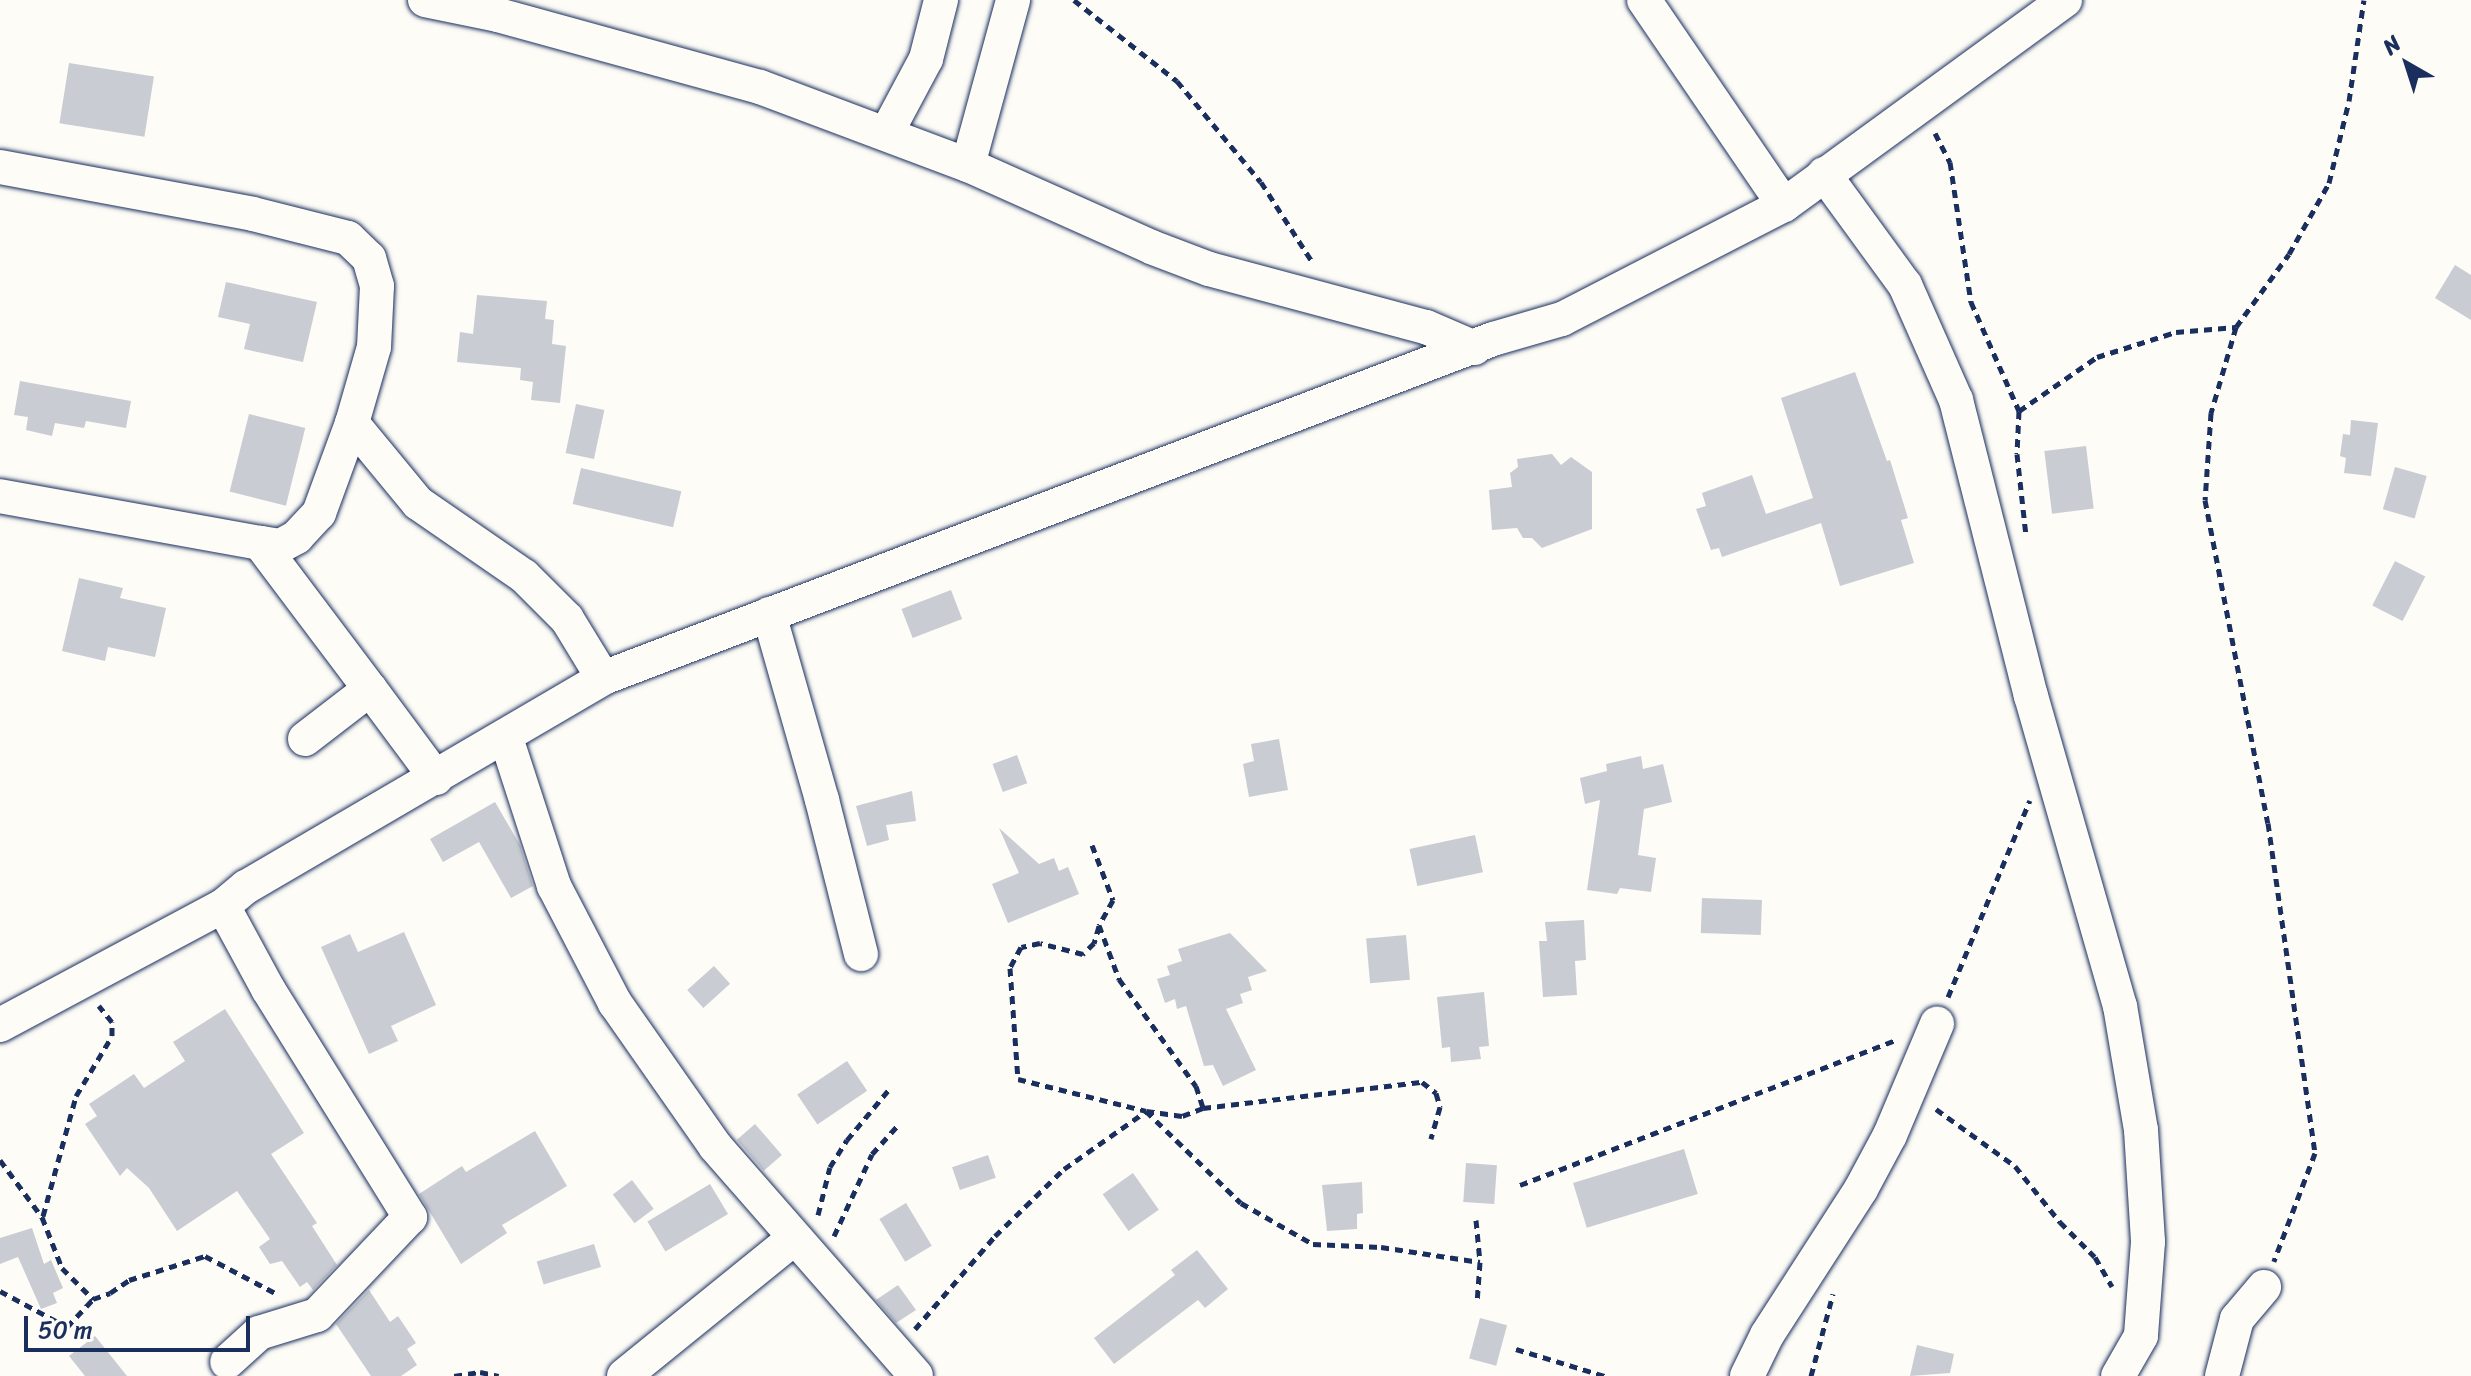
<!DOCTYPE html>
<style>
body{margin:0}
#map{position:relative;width:2471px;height:1376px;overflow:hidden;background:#fdfcf7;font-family:Sriracha,sans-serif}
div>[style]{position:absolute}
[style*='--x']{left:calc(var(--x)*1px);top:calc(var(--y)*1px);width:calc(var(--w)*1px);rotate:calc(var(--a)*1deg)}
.building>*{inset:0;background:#c9ccd3;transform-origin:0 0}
.path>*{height:5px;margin-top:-2.5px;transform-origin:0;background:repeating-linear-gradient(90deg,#1b2f5e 0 8px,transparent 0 14px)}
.roads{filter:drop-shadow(0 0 2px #1b2f5e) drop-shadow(0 0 2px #1b2f5e)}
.street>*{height:34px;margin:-17px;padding:0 17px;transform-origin:17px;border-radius:17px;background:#fdfcf7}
span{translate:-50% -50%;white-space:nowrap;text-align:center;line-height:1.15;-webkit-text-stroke:6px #fdfcf7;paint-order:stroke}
.north{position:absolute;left:2367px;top:24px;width:80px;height:80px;-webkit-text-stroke:6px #fdfcf7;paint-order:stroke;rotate:321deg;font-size:22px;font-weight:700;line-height:32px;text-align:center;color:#1b2f5e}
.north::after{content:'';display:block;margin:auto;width:28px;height:36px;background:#1b2f5e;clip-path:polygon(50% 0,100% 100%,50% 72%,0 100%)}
.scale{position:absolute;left:24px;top:1316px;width:226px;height:36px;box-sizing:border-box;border:4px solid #1b2f5e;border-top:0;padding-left:10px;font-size:24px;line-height:28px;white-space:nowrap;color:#1b2f5e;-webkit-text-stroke:6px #fdfcf7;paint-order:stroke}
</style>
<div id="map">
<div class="building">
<i style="left:69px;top:63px;width:86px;height:61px;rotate:9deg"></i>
<i style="clip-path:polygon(2455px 265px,2471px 275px,2471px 320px,2435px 298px)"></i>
<i style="clip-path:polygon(226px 282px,317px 302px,303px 362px,244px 349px,250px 324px,218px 317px)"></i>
<i style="clip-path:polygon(477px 295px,547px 301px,545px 319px,554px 320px,552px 344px,566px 346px,560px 403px,531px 400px,533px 382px,520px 380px,521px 368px,457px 362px,460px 332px,473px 334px)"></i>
<i style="clip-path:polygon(1855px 372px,1887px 461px,1890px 460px,1908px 518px,1901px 520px,1914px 563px,1840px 586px,1821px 523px,1722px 557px,1719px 548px,1711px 550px,1696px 509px,1706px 506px,1702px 493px,1752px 475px,1766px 514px,1813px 498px,1781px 398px)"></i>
<i style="clip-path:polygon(20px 381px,131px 401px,126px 428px,86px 421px,84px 428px,55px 423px,52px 436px,26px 430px,28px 417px,14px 415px)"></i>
<i style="left:576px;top:404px;width:29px;height:50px;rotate:12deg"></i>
<i style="left:249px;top:414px;width:58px;height:80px;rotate:14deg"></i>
<i style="clip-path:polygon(2351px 420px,2378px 423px,2371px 476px,2344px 473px,2346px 458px,2340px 456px,2343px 434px,2350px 435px)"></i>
<i style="left:2086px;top:446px;width:63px;height:42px;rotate:83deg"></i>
<i style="clip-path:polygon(1552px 454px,1561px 465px,1571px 457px,1592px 472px,1592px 529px,1542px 548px,1532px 538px,1523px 538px,1517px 528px,1492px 530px,1489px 490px,1512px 487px,1510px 473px,1518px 467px,1517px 459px)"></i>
<i style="left:2395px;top:467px;width:33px;height:44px;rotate:16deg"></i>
<i style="left:581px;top:468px;width:103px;height:37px;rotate:13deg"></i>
<i style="left:2395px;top:561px;width:34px;height:50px;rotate:27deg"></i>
<i style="clip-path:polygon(79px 578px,123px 588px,120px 598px,166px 608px,155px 657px,108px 647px,105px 661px,62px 651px)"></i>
<i style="left:951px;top:590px;width:31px;height:53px;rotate:69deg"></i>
<i style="clip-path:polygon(1279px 739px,1288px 790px,1249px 797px,1243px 764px,1254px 761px,1251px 744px)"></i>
<i style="left:1017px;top:755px;width:30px;height:26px;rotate:70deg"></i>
<i style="clip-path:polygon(1641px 756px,1643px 769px,1663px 764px,1672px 802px,1644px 809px,1638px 855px,1656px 858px,1651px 892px,1620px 888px,1617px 894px,1587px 890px,1600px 800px,1585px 804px,1580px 778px,1607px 771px,1606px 764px)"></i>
<i style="clip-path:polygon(912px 791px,916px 821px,886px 825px,889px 840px,867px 846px,856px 806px)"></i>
<i style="clip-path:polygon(495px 802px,520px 845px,533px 886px,511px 898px,479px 842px,443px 862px,430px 839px)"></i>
<i style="clip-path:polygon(999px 828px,1039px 864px,1054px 858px,1059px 871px,1068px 867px,1079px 894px,1008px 923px,992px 884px,1019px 873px)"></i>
<i style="left:1475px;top:835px;width:38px;height:67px;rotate:78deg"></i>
<i style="left:1702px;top:898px;width:60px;height:35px;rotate:2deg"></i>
<i style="clip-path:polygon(1584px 920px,1586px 960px,1575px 961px,1577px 995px,1543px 997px,1539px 941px,1547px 941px,1545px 922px)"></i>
<i style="clip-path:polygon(404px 932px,436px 1005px,391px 1026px,398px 1041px,369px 1054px,321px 947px,350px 934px,358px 952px)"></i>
<i style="clip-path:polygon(1230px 933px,1267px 971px,1248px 977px,1252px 990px,1240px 994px,1243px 1003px,1226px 1009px,1256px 1070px,1223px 1086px,1213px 1065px,1204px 1066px,1186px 1006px,1177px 1009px,1175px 999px,1165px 1003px,1157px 979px,1170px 975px,1167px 966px,1182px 961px,1178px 949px)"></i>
<i style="left:1406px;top:935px;width:45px;height:40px;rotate:85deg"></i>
<i style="left:714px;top:966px;width:24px;height:36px;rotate:48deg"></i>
<i style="clip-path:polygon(1484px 992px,1489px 1046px,1479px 1047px,1481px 1059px,1451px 1062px,1450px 1047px,1442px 1048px,1437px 997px)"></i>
<i style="clip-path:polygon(225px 1009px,304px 1133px,271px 1154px,317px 1223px,312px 1226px,337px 1265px,313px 1290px,307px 1282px,300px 1287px,282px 1261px,270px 1264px,259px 1247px,270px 1239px,237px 1191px,177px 1231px,149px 1188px,127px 1168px,120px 1176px,85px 1124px,97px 1116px,89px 1104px,134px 1074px,144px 1088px,185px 1061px,173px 1042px)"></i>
<i style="left:847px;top:1061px;width:36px;height:60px;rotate:56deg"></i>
<i style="left:755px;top:1124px;width:41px;height:24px;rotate:49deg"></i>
<i style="clip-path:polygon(535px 1131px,567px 1186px,502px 1225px,507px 1233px,461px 1264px,419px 1194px,462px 1166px,466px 1172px)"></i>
<i style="left:1684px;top:1149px;width:47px;height:116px;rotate:73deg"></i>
<i style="left:988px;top:1155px;width:24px;height:38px;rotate:71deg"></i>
<i style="left:1466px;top:1163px;width:31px;height:39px;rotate:4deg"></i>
<i style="left:1133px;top:1173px;width:45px;height:37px;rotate:55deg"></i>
<i style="left:632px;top:1180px;width:36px;height:24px;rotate:53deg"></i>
<i style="clip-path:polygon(1362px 1182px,1363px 1213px,1357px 1214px,1357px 1229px,1327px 1231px,1322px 1185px)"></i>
<i style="left:710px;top:1184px;width:35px;height:73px;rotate:59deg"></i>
<i style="left:906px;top:1203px;width:50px;height:31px;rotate:59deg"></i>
<i style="clip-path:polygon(32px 1228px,44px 1264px,51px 1260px,63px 1288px,53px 1293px,57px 1303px,41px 1309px,18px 1257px,0 1264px,0 1238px)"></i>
<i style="left:594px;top:1244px;width:24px;height:60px;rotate:73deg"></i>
<i style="clip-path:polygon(1197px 1250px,1228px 1289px,1205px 1308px,1198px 1300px,1114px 1364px,1094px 1338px,1175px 1275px,1171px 1270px)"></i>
<i style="clip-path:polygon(898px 1285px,916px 1310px,896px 1323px,876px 1300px)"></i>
<i style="clip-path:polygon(369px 1290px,390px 1322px,398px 1316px,416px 1343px,407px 1349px,417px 1365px,401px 1376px,371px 1376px,336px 1324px)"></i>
<i style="left:1480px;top:1318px;width:28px;height:42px;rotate:15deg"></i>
<i style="clip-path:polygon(95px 1336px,127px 1376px,85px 1376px,69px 1356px)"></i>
<i style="clip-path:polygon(1917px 1345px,1954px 1354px,1950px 1373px,1910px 1376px)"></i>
</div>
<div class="path">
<i style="--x:1074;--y:0;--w:131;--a:38.2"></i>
<i style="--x:1177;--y:81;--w:131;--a:50.3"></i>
<i style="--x:1261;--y:182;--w:96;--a:57.3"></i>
<i style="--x:1935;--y:133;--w:33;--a:63"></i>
<i style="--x:1950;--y:162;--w:142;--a:81.5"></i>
<i style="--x:1971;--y:302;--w:119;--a:66.2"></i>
<i style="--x:2019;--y:411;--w:43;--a:92.7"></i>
<i style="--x:2017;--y:454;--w:81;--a:83.7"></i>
<i style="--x:2236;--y:327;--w:90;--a:106.2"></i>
<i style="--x:2211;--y:413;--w:87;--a:93.9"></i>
<i style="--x:2205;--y:500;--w:329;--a:79"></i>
<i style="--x:2268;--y:823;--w:333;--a:81.9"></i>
<i style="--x:2315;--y:1153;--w:116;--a:110.8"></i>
<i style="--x:2019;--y:411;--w:95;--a:-34.7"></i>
<i style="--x:2097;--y:357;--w:83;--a:-17.6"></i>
<i style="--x:2176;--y:332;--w:60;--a:-4.8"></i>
<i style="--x:2236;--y:327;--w:90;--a:-54"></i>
<i style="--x:2289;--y:254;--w:81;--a:-60.6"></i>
<i style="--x:2329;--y:183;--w:84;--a:-76.3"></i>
<i style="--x:2349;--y:101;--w:102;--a:-81.6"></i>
<i style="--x:1092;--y:845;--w:59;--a:69.1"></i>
<i style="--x:1113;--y:900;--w:29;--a:119"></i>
<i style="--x:1099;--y:925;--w:58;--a:69.7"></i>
<i style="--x:1119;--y:979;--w:132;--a:54.3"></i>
<i style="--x:1196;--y:1086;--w:23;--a:72"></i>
<i style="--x:1203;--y:1108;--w:22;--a:159"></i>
<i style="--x:1182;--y:1116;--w:36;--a:-172"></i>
<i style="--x:1146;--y:1111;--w:132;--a:44.1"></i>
<i style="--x:1241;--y:1203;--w:83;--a:29.7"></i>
<i style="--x:1313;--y:1244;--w:68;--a:2.5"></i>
<i style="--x:1381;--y:1247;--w:100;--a:8.6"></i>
<i style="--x:1099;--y:926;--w:18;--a:106"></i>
<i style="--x:1094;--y:943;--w:16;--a:135"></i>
<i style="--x:1083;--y:954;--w:44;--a:-165.7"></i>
<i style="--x:1040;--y:943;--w:19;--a:168"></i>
<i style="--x:1021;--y:947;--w:24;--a:118"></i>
<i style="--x:1010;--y:968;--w:111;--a:85.9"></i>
<i style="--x:1018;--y:1079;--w:132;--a:14"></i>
<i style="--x:1948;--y:997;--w:213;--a:-67.4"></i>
<i style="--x:1203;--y:1108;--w:221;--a:-6.8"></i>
<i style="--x:1422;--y:1082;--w:18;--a:38"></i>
<i style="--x:1436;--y:1093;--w:15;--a:74"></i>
<i style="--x:1440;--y:1107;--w:33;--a:106"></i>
<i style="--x:1936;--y:1109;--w:97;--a:35.8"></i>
<i style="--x:2015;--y:1166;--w:72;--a:51.2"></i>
<i style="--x:2060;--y:1222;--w:49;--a:45"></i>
<i style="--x:2095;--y:1257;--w:34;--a:60"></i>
<i style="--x:0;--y:1160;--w:71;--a:53.6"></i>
<i style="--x:42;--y:1217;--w:55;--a:68.6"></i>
<i style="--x:62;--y:1268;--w:44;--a:45"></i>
<i style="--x:93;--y:1299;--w:18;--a:-19"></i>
<i style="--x:110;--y:1293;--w:23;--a:-34"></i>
<i style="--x:129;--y:1280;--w:80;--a:-17.5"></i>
<i style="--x:205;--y:1256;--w:81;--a:27.8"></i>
<i style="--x:1520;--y:1185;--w:402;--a:-21.1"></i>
<i style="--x:818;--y:1215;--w:49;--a:-76"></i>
<i style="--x:830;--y:1167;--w:32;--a:-58"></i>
<i style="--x:847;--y:1140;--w:69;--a:-50.3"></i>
<i style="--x:43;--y:1216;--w:124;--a:-74.6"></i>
<i style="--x:76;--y:1096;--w:70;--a:-59"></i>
<i style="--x:112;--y:1036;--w:14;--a:-90"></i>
<i style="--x:112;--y:1022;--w:21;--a:-129"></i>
<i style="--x:1476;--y:1220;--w:42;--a:84.6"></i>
<i style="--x:1480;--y:1262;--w:41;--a:94.2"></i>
<i style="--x:834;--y:1236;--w:90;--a:-65.1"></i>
<i style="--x:872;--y:1154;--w:40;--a:-48"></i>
<i style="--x:0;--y:1291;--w:76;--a:28.2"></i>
<i style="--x:67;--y:1327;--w:38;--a:-47"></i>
<i style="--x:915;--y:1329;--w:123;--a:-49.3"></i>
<i style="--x:995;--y:1236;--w:96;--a:-44.2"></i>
<i style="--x:1064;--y:1169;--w:99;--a:-35.1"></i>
<i style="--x:1516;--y:1349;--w:93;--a:16.9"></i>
<i style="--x:454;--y:1376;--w:26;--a:-9"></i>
<i style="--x:480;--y:1372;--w:19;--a:12"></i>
<i style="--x:1811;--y:1376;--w:85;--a:-75"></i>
</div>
<div class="roads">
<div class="street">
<i style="--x:425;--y:0;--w:75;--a:11.6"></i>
<i style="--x:498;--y:15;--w:272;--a:15.4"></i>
<i style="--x:760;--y:87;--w:222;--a:20.6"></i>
<i style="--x:968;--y:165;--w:201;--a:24.1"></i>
<i style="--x:1151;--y:247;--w:62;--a:20.8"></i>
<i style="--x:1209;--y:269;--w:225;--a:15"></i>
<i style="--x:1426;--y:327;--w:53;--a:23.2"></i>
<i style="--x:1644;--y:0;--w:248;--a:55.7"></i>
<i style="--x:887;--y:132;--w:83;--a:-61.9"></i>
<i style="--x:926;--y:59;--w:61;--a:-75.7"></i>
<i style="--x:968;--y:165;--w:171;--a:-74.7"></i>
<i style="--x:0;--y:167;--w:257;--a:10.5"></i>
<i style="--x:253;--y:214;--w:98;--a:14.2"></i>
<i style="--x:348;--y:238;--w:29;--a:44"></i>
<i style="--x:369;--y:258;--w:29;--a:74"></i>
<i style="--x:377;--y:286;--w:61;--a:92.8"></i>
<i style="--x:374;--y:347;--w:79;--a:106.1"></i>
<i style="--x:352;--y:423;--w:96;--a:110.1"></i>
<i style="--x:319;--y:513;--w:33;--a:133"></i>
<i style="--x:297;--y:537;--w:19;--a:152"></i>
<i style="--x:280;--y:546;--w:20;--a:-171"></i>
<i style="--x:260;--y:543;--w:264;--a:-169.8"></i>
<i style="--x:1824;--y:174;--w:137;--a:53.9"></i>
<i style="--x:1905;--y:285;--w:126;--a:66.1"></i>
<i style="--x:1956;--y:400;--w:305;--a:75.8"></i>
<i style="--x:2031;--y:696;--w:323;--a:74"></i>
<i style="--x:2120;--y:1006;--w:126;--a:80.4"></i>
<i style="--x:2141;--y:1130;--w:112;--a:86.4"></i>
<i style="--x:2148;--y:1242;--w:94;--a:94.3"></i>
<i style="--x:2141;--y:1336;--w:46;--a:119.9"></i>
<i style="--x:352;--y:423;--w:104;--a:50.5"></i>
<i style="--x:418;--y:503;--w:129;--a:34.6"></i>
<i style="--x:524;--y:576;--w:61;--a:45"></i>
<i style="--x:567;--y:619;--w:69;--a:58.6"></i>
<i style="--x:260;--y:543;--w:183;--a:53"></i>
<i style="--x:769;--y:614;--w:193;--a:74.1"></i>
<i style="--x:822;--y:800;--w:159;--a:75.8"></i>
<i style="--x:506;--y:738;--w:156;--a:72"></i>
<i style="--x:554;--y:886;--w:132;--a:62.5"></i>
<i style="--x:615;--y:1003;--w:174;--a:55"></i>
<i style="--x:715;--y:1146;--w:305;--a:48.8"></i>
<i style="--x:305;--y:739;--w:82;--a:-37.6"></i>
<i style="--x:370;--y:689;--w:111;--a:53.4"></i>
<i style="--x:223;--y:906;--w:94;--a:61.5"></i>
<i style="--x:268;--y:989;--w:269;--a:58.1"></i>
<i style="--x:410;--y:1217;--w:135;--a:133.5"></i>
<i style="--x:317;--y:1315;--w:61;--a:162.8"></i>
<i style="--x:259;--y:1333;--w:43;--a:137.8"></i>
<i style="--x:0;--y:1025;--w:253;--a:-28.1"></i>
<i style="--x:223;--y:906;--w:30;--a:-40"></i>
<i style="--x:246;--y:887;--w:414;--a:-30.3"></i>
<i style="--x:603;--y:678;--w:952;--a:-20.85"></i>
<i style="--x:1493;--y:339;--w:72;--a:-16.2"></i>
<i style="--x:1562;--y:319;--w:250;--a:-27.2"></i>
<i style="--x:1784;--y:205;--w:348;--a:-36.1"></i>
<i style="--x:624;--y:1376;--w:218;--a:-39"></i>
<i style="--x:1747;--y:1376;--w:46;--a:-64"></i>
<i style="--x:1767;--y:1335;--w:174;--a:-57.2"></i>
<i style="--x:1861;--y:1189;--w:61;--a:-61.8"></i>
<i style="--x:1890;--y:1135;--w:121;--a:-67.1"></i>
<i style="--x:2222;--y:1376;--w:59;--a:-75.3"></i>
<i style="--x:2237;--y:1319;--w:42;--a:-49.8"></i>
</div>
</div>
<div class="north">N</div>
<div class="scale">50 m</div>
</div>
